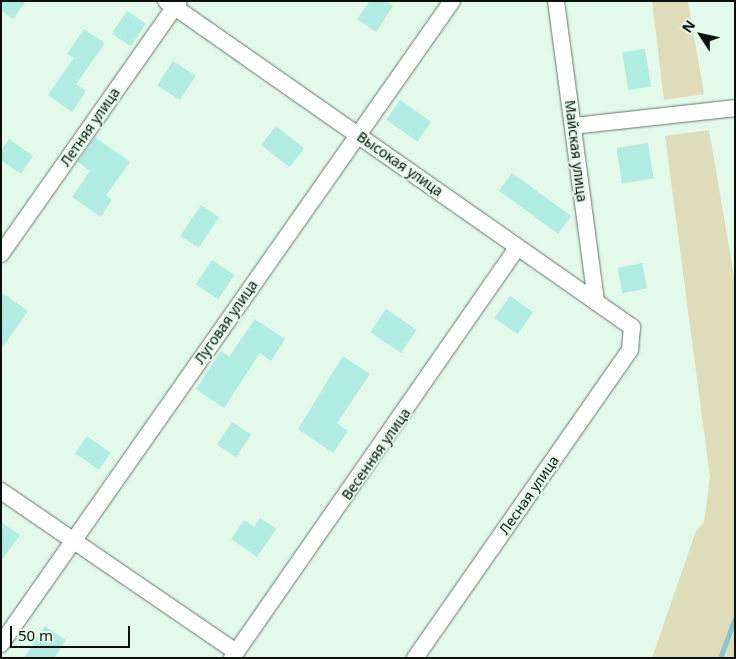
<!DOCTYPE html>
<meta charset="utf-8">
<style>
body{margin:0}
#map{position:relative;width:736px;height:659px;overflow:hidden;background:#e3f9ea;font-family:"Noto Sans",sans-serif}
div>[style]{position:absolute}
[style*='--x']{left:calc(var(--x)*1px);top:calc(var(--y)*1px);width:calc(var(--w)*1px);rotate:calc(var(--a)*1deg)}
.green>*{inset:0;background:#dfddb9}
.stream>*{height:5px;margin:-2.5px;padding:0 2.5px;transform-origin:2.5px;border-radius:2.5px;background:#89c5ce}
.building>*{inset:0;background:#b0ece1;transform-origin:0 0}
.roads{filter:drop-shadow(0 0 1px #627569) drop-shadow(0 0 1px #627569)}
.minor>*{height:16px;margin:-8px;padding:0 8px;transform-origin:8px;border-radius:8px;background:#fff}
span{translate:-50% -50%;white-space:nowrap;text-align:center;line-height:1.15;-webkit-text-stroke:4px #e3f9ea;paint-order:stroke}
.street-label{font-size:14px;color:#0b120d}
.frame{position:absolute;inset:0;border:2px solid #0b120d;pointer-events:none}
.north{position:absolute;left:676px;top:10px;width:50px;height:50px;-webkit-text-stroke:4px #e3f9ea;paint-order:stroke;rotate:305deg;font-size:14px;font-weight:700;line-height:20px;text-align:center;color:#0b120d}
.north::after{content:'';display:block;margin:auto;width:18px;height:22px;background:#0b120d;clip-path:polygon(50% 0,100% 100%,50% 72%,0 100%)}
.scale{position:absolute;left:10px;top:626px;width:120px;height:22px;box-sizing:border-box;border:2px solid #0b120d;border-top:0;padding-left:6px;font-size:15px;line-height:18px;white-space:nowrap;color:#0b120d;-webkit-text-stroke:4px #e3f9ea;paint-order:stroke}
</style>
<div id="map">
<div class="green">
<i style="clip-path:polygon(652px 1px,688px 1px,704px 94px,664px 100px)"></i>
<i style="clip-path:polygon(709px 130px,735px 282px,735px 658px,652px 658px,696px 531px,704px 522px,710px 477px,665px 136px)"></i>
</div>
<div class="stream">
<i style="--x:720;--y:658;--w:43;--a:-69.4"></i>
</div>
<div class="building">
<i style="clip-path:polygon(1px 1px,26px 1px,13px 19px,1px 10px)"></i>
<i style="clip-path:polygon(370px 1px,386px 1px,393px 6px,376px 32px,357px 19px)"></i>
<i style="left:127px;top:11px;width:23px;height:27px;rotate:34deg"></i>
<i style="clip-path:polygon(84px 29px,105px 43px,76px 84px,86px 91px,72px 112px,48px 95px,74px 58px,67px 54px)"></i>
<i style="left:645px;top:49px;width:38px;height:23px;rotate:81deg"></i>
<i style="left:173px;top:61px;width:27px;height:29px;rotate:33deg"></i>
<i style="left:400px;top:100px;width:38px;height:24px;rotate:35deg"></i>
<i style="left:276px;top:126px;width:36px;height:24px;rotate:38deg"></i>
<i style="clip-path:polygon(95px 137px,130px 162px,106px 195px,112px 200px,101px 217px,72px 197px,90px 171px,78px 162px)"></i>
<i style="clip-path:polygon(9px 139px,33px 156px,21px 174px,1px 160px,1px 151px)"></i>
<i style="left:648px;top:143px;width:36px;height:32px;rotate:81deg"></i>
<i style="left:512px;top:173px;width:73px;height:22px;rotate:36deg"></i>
<i style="left:201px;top:205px;width:22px;height:37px;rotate:34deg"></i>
<i style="left:212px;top:260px;width:27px;height:29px;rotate:34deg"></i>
<i style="left:642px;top:263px;width:26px;height:25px;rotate:79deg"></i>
<i style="clip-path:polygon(1px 292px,28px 311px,1px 349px)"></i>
<i style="left:510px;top:296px;width:28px;height:27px;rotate:35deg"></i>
<i style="left:386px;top:309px;width:37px;height:28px;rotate:34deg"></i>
<i style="clip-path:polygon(255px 319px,285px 339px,271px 361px,260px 353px,224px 408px,196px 389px,221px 351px,229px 357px)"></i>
<i style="clip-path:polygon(343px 356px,370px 374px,337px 423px,348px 431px,333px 453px,298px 429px)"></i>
<i style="left:232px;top:422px;width:23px;height:27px;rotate:34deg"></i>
<i style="left:87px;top:436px;width:29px;height:21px;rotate:35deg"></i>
<i style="clip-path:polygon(260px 518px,276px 529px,257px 557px,231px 539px,244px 520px,254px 527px)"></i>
<i style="clip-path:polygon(1px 522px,20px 535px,1px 561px)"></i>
<i style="clip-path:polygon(45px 626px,66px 640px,54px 658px,24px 658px)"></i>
</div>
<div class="roads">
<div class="minor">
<i style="--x:166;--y:1;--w:569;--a:34.98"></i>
<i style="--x:632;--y:327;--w:23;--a:95"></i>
<i style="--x:630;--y:350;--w:376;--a:124.9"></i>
<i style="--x:556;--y:1;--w:304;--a:82.4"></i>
<i style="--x:573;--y:126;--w:163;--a:-6.3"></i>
<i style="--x:1;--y:254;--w:309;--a:-54.9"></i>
<i style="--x:1;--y:491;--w:285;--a:34.4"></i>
<i style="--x:1;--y:644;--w:785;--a:-54.95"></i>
<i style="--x:232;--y:658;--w:499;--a:-55.2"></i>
</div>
</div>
<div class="street-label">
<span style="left:90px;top:127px;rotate:-55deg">Летняя улица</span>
<span style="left:576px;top:151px;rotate:83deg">Майская улица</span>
<span style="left:400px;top:164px;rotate:35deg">Высокая улица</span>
<span style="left:226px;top:322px;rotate:-55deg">Луговая улица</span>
<span style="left:376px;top:454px;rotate:-55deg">Весенняя улица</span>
<span style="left:529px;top:495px;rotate:-55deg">Лесная улица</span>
</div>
<div class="frame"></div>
<div class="north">N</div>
<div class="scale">50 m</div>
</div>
